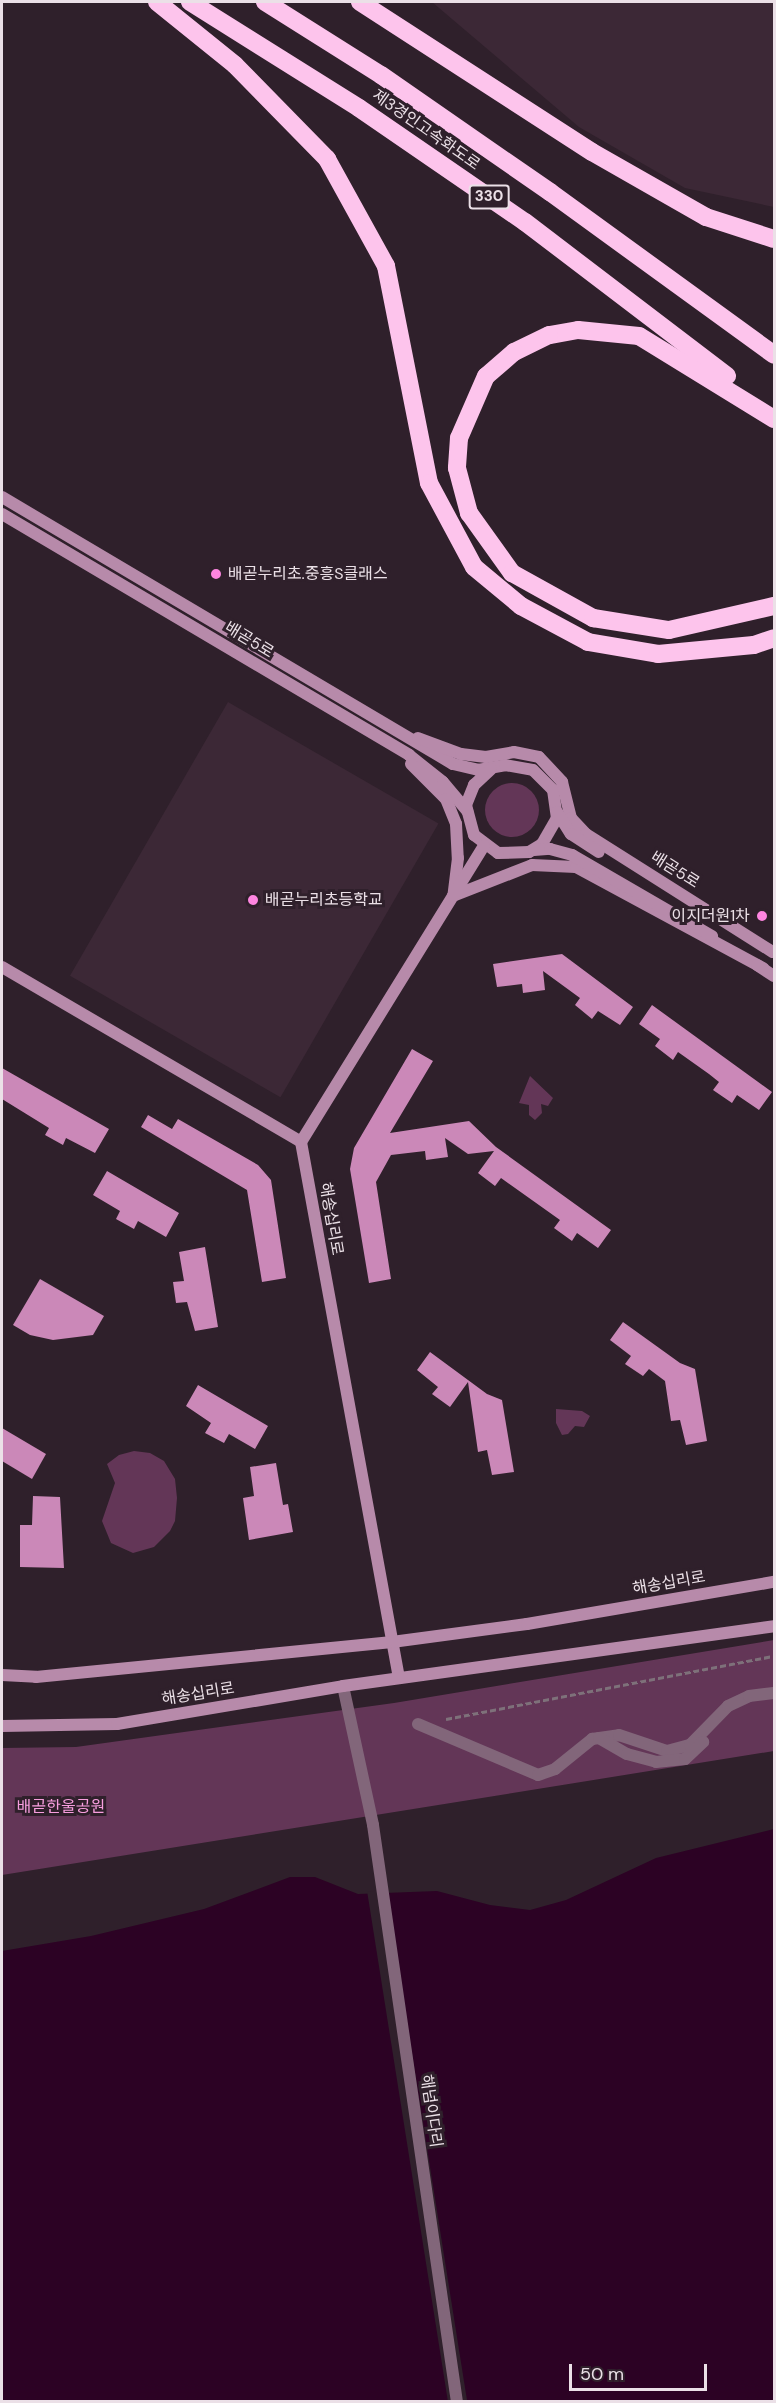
<!DOCTYPE html>
<meta charset="utf-8">
<style>
body{margin:0}
#map{position:relative;width:776px;height:2403px;overflow:hidden;background:#2f202b;font-family:"DM Sans","Noto Sans KR",sans-serif}
div>[style]{position:absolute}
[style*='--x']{left:calc(var(--x)*1px);top:calc(var(--y)*1px);width:calc(var(--w)*1px);rotate:calc(var(--a)*1deg)}
.built>*{inset:0;background:#3c2836;transform-origin:0 0}
.green>*{inset:0;background:#633657}
.round{border-radius:50%}
.water>*{inset:0;background:#2c0224}
.pier>*{inset:0;background:#2f202b;transform-origin:0 0}
.building>*{inset:0;background:#cb88b8}
.path>*{height:3px;margin-top:-1.5px;transform-origin:0;background:repeating-linear-gradient(90deg,#7e717a 0 6px,transparent 0 9px)}
.street>*{height:12px;margin:-6px;padding:0 6px;transform-origin:6px;border-radius:6px;background:#82667a}
.secondary>*{height:12px;margin:-6px;padding:0 6px;transform-origin:6px;border-radius:6px;background:#b78aaa}
.highway>*{height:18px;margin:-9px;padding:0 9px;transform-origin:9px;border-radius:9px;background:#fdc4ec}
.dots>*{width:16px;height:16px;translate:-50% -50%;box-sizing:border-box;border:3px solid #2f202b;border-radius:50%}
span{translate:-50% -50%;white-space:nowrap;text-align:center;line-height:1.15;-webkit-text-stroke:6px #2f202b;paint-order:stroke}
.shield-label span{padding:2px 4px;background:#2f202b;border:2px solid;border-radius:4px;-webkit-text-stroke-width:0}
.shield-label{font-size:15px;color:#ebe0e7;font-weight:700}
.street-label{font-size:16px;color:#ebe0e7}
.poi-label{font-size:16px;color:#ebe0e7}
.left{translate:0 -50%;text-align:left}
.right{translate:-100% -50%;text-align:right}
.park-label{font-size:16px;color:#f89edf}
.frame{position:absolute;inset:0;border:3px solid #ebe0e7;pointer-events:none}
.scale{position:absolute;left:569px;top:2364px;width:138px;height:27px;box-sizing:border-box;border:3px solid #ebe0e7;border-top:0;padding-left:8px;font-size:18px;line-height:21px;white-space:nowrap;color:#ebe0e7;-webkit-text-stroke:4px #2f202b;paint-order:stroke}
</style>
<div id="map">
<div class="built">
<i style="clip-path:polygon(432px 2px,774px 2px,774px 207px,685px 188px,579px 127px)"></i>
<i style="left:228px;top:702px;width:243px;height:316px;rotate:30deg"></i>
</div>
<div class="green">
<i class="round" style="left:485px;top:783px;width:54px;height:54px"></i>
<i style="clip-path:polygon(530px 1076px,553px 1098px,548px 1106px,541px 1104px,542px 1113px,535px 1120px,529px 1115px,529px 1105px,519px 1103px)"></i>
<i style="clip-path:polygon(556px 1409px,582px 1411px,590px 1416px,584px 1427px,575px 1426px,568px 1434px,562px 1435px,556px 1423px)"></i>
<i style="clip-path:polygon(134px 1451px,150px 1453px,164px 1461px,175px 1479px,177px 1498px,175px 1521px,170px 1531px,154px 1547px,133px 1553px,111px 1543px,102px 1521px,115px 1483px,107px 1464px,119px 1455px)"></i>
<i style="clip-path:polygon(774px 1640px,774px 1751px,2px 1875px,2px 1748px,76px 1747px,394px 1703px)"></i>
</div>
<div class="water">
<i style="clip-path:polygon(774px 1829px,774px 2401px,2px 2402px,2px 1951px,91px 1936px,204px 1909px,290px 1877px,315px 1877px,358px 1894px,437px 1891px,490px 1905px,530px 1910px,566px 1900px,656px 1858px)"></i>
</div>
<div class="pier">
<i style="left:386px;top:1889px;width:518px;height:19px;rotate:81deg"></i>
</div>
<div class="building">
<i style="clip-path:polygon(562px 954px,633px 1007px,620px 1025px,598px 1011px,592px 1019px,575px 1005px,580px 998px,543px 971px,545px 990px,523px 993px,522px 984px,497px 987px,493px 964px)"></i>
<i style="clip-path:polygon(652px 1005px,772px 1092px,759px 1110px,737px 1095px,732px 1103px,713px 1090px,719px 1082px,709px 1074px,678px 1052px,673px 1060px,655px 1046px,660px 1039px,639px 1024px)"></i>
<i style="clip-path:polygon(412px 1049px,433px 1061px,390px 1133px,469px 1121px,496px 1147px,611px 1230px,598px 1248px,577px 1233px,572px 1241px,554px 1228px,560px 1220px,501px 1178px,495px 1186px,478px 1173px,494px 1151px,468px 1154px,445px 1138px,448px 1157px,426px 1160px,425px 1151px,391px 1155px,376px 1182px,391px 1279px,369px 1283px,350px 1169px,354px 1148px)"></i>
<i style="clip-path:polygon(2px 1068px,109px 1129px,95px 1153px,66px 1138px,63px 1145px,45px 1135px,49px 1128px,2px 1099px)"></i>
<i style="clip-path:polygon(148px 1115px,172px 1129px,178px 1119px,258px 1165px,271px 1180px,286px 1278px,262px 1282px,247px 1190px,141px 1127px)"></i>
<i style="clip-path:polygon(107px 1171px,179px 1213px,166px 1237px,138px 1221px,134px 1229px,116px 1219px,120px 1211px,93px 1195px)"></i>
<i style="clip-path:polygon(205px 1247px,218px 1327px,195px 1331px,187px 1302px,176px 1303px,173px 1282px,184px 1281px,179px 1252px)"></i>
<i style="clip-path:polygon(40px 1279px,104px 1316px,93px 1335px,53px 1340px,30px 1335px,13px 1325px)"></i>
<i style="clip-path:polygon(623px 1322px,680px 1363px,695px 1369px,707px 1441px,686px 1445px,680px 1420px,671px 1421px,665px 1381px,649px 1369px,643px 1376px,625px 1364px,631px 1356px,610px 1340px)"></i>
<i style="clip-path:polygon(430px 1352px,487px 1394px,502px 1400px,514px 1472px,492px 1475px,487px 1450px,478px 1452px,468px 1382px,450px 1407px,432px 1394px,438px 1387px,417px 1370px)"></i>
<i style="clip-path:polygon(198px 1385px,268px 1426px,255px 1449px,229px 1434px,224px 1443px,205px 1433px,211px 1423px,186px 1406px)"></i>
<i style="clip-path:polygon(2px 1428px,46px 1454px,32px 1479px,2px 1461px)"></i>
<i style="clip-path:polygon(276px 1463px,283px 1505px,288px 1504px,293px 1532px,249px 1540px,243px 1498px,254px 1496px,250px 1467px)"></i>
<i style="clip-path:polygon(33px 1496px,60px 1497px,64px 1568px,20px 1567px,20px 1525px,32px 1525px)"></i>
</div>
<div class="path">
<i style="--x:446;--y:1719;--w:334;--a:-10.9"></i>
</div>
<div class="street">
<i style="--x:343;--y:1686;--w:142;--a:77.8"></i>
<i style="--x:373;--y:1825;--w:583;--a:81.72"></i>
<i style="--x:418;--y:1724;--w:130;--a:23"></i>
<i style="--x:538;--y:1775;--w:18;--a:-19"></i>
<i style="--x:555;--y:1769;--w:48;--a:-39"></i>
<i style="--x:592;--y:1739;--w:27;--a:-8"></i>
<i style="--x:619;--y:1735;--w:51;--a:18.4"></i>
<i style="--x:667;--y:1751;--w:24;--a:-15"></i>
<i style="--x:690;--y:1745;--w:54;--a:-45.7"></i>
<i style="--x:728;--y:1706;--w:23;--a:-25"></i>
<i style="--x:749;--y:1696;--w:25;--a:-7"></i>
<i style="--x:599;--y:1738;--w:32;--a:30"></i>
<i style="--x:627;--y:1754;--w:30;--a:15"></i>
<i style="--x:656;--y:1762;--w:29;--a:-6"></i>
<i style="--x:685;--y:1759;--w:25;--a:-43"></i>
</div>
<div class="secondary">
<i style="--x:2;--y:497;--w:524;--a:30.63"></i>
<i style="--x:453;--y:764;--w:26;--a:13"></i>
<i style="--x:478;--y:770;--w:27;--a:-10"></i>
<i style="--x:505;--y:765;--w:28;--a:10"></i>
<i style="--x:533;--y:770;--w:28;--a:45"></i>
<i style="--x:553;--y:790;--w:28;--a:82"></i>
<i style="--x:557;--y:818;--w:30;--a:120"></i>
<i style="--x:542;--y:844;--w:15;--a:148"></i>
<i style="--x:529;--y:852;--w:31;--a:178"></i>
<i style="--x:498;--y:853;--w:30;--a:-143"></i>
<i style="--x:474;--y:835;--w:31;--a:-105"></i>
<i style="--x:466;--y:805;--w:22;--a:-68"></i>
<i style="--x:474;--y:785;--w:23;--a:-43"></i>
<i style="--x:2;--y:514;--w:473;--a:30.6"></i>
<i style="--x:409;--y:755;--w:43;--a:38.5"></i>
<i style="--x:443;--y:782;--w:38;--a:50"></i>
<i style="--x:418;--y:738;--w:46;--a:20.4"></i>
<i style="--x:461;--y:754;--w:25;--a:7"></i>
<i style="--x:486;--y:757;--w:28;--a:-10"></i>
<i style="--x:514;--y:752;--w:25;--a:11"></i>
<i style="--x:539;--y:757;--w:34;--a:47"></i>
<i style="--x:562;--y:782;--w:37;--a:76"></i>
<i style="--x:571;--y:818;--w:22;--a:47"></i>
<i style="--x:586;--y:834;--w:221;--a:32.3"></i>
<i style="--x:411;--y:764;--w:49;--a:45"></i>
<i style="--x:446;--y:799;--w:27;--a:68"></i>
<i style="--x:456;--y:824;--w:34;--a:87"></i>
<i style="--x:458;--y:858;--w:38;--a:97"></i>
<i style="--x:453;--y:896;--w:85;--a:-21.4"></i>
<i style="--x:532;--y:865;--w:44;--a:2.6"></i>
<i style="--x:576;--y:867;--w:213;--a:28.4"></i>
<i style="--x:557;--y:812;--w:26;--a:58"></i>
<i style="--x:571;--y:834;--w:33;--a:33"></i>
<i style="--x:534;--y:850;--w:16;--a:-4"></i>
<i style="--x:550;--y:849;--w:23;--a:15"></i>
<i style="--x:572;--y:855;--w:162;--a:30.1"></i>
<i style="--x:757;--y:965;--w:20;--a:33"></i>
<i style="--x:2;--y:967;--w:346;--a:30.3"></i>
<i style="--x:301;--y:1142;--w:545;--a:79.64"></i>
<i style="--x:301;--y:1142;--w:348;--a:-58.3"></i>
<i style="--x:2;--y:1675;--w:34;--a:3"></i>
<i style="--x:36;--y:1677;--w:358;--a:-5.6"></i>
<i style="--x:392;--y:1642;--w:136;--a:-7.6"></i>
<i style="--x:527;--y:1624;--w:251;--a:-9.7"></i>
<i style="--x:2;--y:1726;--w:115;--a:-1"></i>
<i style="--x:117;--y:1724;--w:229;--a:-9.5"></i>
<i style="--x:343;--y:1686;--w:435;--a:-7.9"></i>
</div>
<div class="highway">
<i style="--x:157;--y:2;--w:100;--a:38.9"></i>
<i style="--x:235;--y:65;--w:132;--a:45.6"></i>
<i style="--x:327;--y:159;--w:122;--a:61.1"></i>
<i style="--x:386;--y:266;--w:221;--a:78.8"></i>
<i style="--x:429;--y:483;--w:95;--a:61.8"></i>
<i style="--x:474;--y:567;--w:61;--a:39.7"></i>
<i style="--x:521;--y:606;--w:76;--a:28.2"></i>
<i style="--x:588;--y:642;--w:71;--a:9.7"></i>
<i style="--x:658;--y:654;--w:96;--a:-5.4"></i>
<i style="--x:754;--y:645;--w:21;--a:-19"></i>
<i style="--x:190;--y:2;--w:199;--a:32.1"></i>
<i style="--x:359;--y:108;--w:201;--a:34.5"></i>
<i style="--x:525;--y:222;--w:254;--a:37.3"></i>
<i style="--x:265;--y:2;--w:137;--a:32.2"></i>
<i style="--x:381;--y:75;--w:206;--a:34.7"></i>
<i style="--x:550;--y:192;--w:277;--a:36"></i>
<i style="--x:360;--y:2;--w:276;--a:32.9"></i>
<i style="--x:592;--y:152;--w:131;--a:29.7"></i>
<i style="--x:706;--y:217;--w:71;--a:17.9"></i>
<i style="--x:774;--y:419;--w:158;--a:-148.4"></i>
<i style="--x:639;--y:336;--w:61;--a:-174.4"></i>
<i style="--x:578;--y:330;--w:29;--a:170"></i>
<i style="--x:549;--y:335;--w:39;--a:154"></i>
<i style="--x:514;--y:352;--w:37;--a:139"></i>
<i style="--x:486;--y:376;--w:68;--a:113.5"></i>
<i style="--x:459;--y:438;--w:30;--a:94"></i>
<i style="--x:457;--y:468;--w:47;--a:75.1"></i>
<i style="--x:469;--y:513;--w:74;--a:54.4"></i>
<i style="--x:512;--y:573;--w:93;--a:29.1"></i>
<i style="--x:593;--y:618;--w:77;--a:9"></i>
<i style="--x:669;--y:630;--w:108;--a:-12.9"></i>
</div>
<div class="dots">
<i style="left:216px;top:574px;background:#fe85e0"></i>
<i style="left:253px;top:900px;background:#fe85e0"></i>
<i style="left:762px;top:916px;background:#fe85e0"></i>
</div>
<div class="shield-label">
<span style="left:489px;top:197px">330</span>
</div>
<div class="street-label">
<span style="left:426px;top:130px;rotate:35deg">제3경인고속화도로</span>
<span style="left:249px;top:640px;rotate:31deg">배곧5로</span>
<span style="left:675px;top:870px;rotate:32deg">배곧5로</span>
<span style="left:331px;top:1219px;rotate:80deg">해송십리로</span>
<span style="left:669px;top:1583px;rotate:-10deg">해송십리로</span>
<span style="left:198px;top:1694px;rotate:-9deg">해송십리로</span>
<span style="left:431px;top:2111px;rotate:82deg">해넘이다리</span>
</div>
<div class="poi-label">
<span class="left" style="left:228px;top:574px">배곧누리초.중흥S클래스</span>
<span class="left" style="left:265px;top:900px">배곧누리초등학교</span>
<span class="right" style="left:750px;top:916px">이지더원1차</span>
</div>
<div class="park-label">
<span style="left:61px;top:1807px">배곧한울공원</span>
</div>
<div class="frame"></div>
<div class="scale">50 m</div>
</div>
